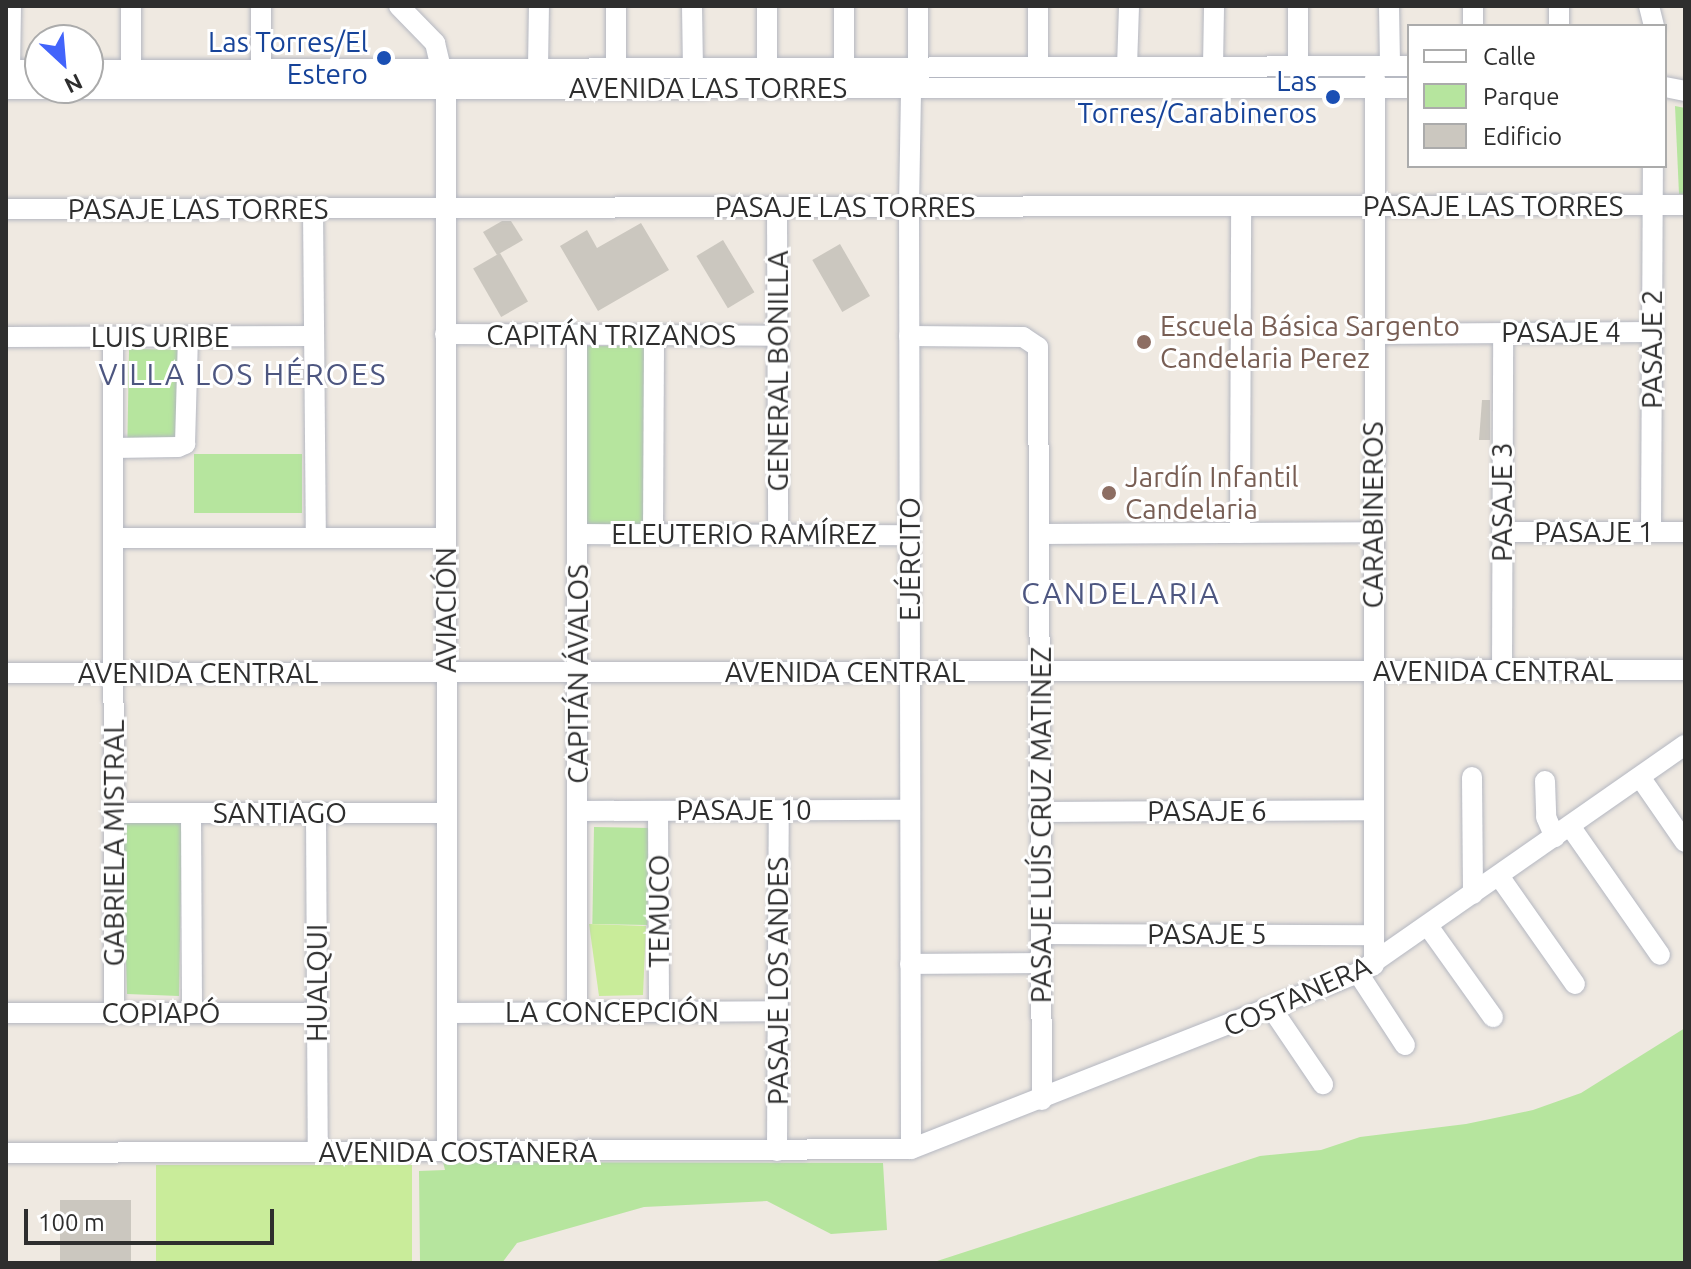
<!DOCTYPE html>
<meta charset="utf-8">
<style>
body{margin:0}
#map{position:relative;width:1691px;height:1269px;overflow:hidden;background:#efe9e1;font-family:Ubuntu,sans-serif}
div>[style]{position:absolute}
[style*='--x']{left:calc(var(--x)*1px);top:calc(var(--y)*1px);width:calc(var(--w)*1px);rotate:calc(var(--a)*1deg)}
.green>*{inset:0;background:#b6e59e;transform-origin:0 0}
.pitch>*{inset:0;background:#c9ec9a;transform-origin:0 0}
.building>*{inset:0;background:#cbc7bf;transform-origin:0 0}
.roads{filter:drop-shadow(0 0 2px #b4b7c1) drop-shadow(0 0 2px #b4b7c1)}
.minor>*{height:20px;margin:-10px;padding:0 10px;transform-origin:10px;border-radius:10px;background:#fff}
.dots>*{width:22px;height:22px;translate:-50% -50%;box-sizing:border-box;border:4px solid #fff;border-radius:50%}
span{translate:-50% -50%;white-space:nowrap;text-align:center;line-height:1.15;-webkit-text-stroke:6px #fff;paint-order:stroke}
.transit-label{font-size:28px;color:#164399}
.right{translate:-100% -50%;text-align:right}
.street-label{font-size:28px;color:#2e2e2e}
.education-label{font-size:28px;color:#785e54}
.left{translate:0 -50%;text-align:left}
.neighbourhood-label{font-size:30px;color:#4d5680;letter-spacing:2px}
.frame{position:absolute;inset:0;border:8px solid #2e2e2e;pointer-events:none}
.legend{position:absolute;left:1407px;top:24px;width:260px;height:144px;box-sizing:border-box;background:#fff;border:2px solid #ababab;margin:0;padding:10px 14px;list-style:none;font-size:24px;color:#2e2e2e}
.legend li{display:flex;align-items:center;gap:16px;height:40px}
.legend b{width:40px;border:2px solid #ababab}
.north{position:absolute;left:24px;top:24px;width:80px;height:80px;box-sizing:border-box;background:#fff;border:2px solid #ababab;border-radius:50%;rotate:154deg;font-size:22px;font-weight:700;line-height:32px;text-align:center;color:#2e2e2e}
.north::after{content:'';display:block;margin:auto;width:28px;height:36px;background:#4264fb;clip-path:polygon(50% 0,100% 100%,50% 72%,0 100%)}
.scale{position:absolute;left:24px;top:1209px;width:250px;height:36px;box-sizing:border-box;border:4px solid #2e2e2e;border-top:0;padding-left:10px;font-size:24px;line-height:28px;white-space:nowrap;color:#2e2e2e;-webkit-text-stroke:6px #fff;paint-order:stroke}
</style>
<div id="map">
<div class="green">
<i style="clip-path:polygon(1675px 106px,1685px 108px,1685px 194px,1679px 194px)"></i>
<i style="left:587px;top:346px;width:57px;height:180px"></i>
<i style="left:129px;top:349px;width:49px;height:90px;rotate:1deg"></i>
<i style="left:194px;top:454px;width:108px;height:59px"></i>
<i style="clip-path:polygon(122px 823px,182px 823px,179px 996px,127px 994px)"></i>
<i style="left:649px;top:828px;width:97px;height:55px;rotate:91deg"></i>
<i style="clip-path:polygon(1685px 1028px,1685px 1263px,931px 1263px,1260px 1156px,1321px 1150px,1360px 1137px,1466px 1124px,1533px 1110px,1581px 1093px)"></i>
<i style="clip-path:polygon(443px 1162px,883px 1163px,887px 1230px,831px 1234px,767px 1201px,644px 1207px,517px 1243px,502px 1263px,420px 1263px,419px 1171px,445px 1170px)"></i>
</div>
<div class="pitch">
<i style="clip-path:polygon(589px 924px,646px 926px,643px 995px,599px 996px)"></i>
<i style="left:156px;top:1165px;width:256px;height:98px"></i>
</div>
<div class="building">
<i style="clip-path:polygon(502px 221px,511px 221px,523px 240px,497px 255px,483px 232px)"></i>
<i style="clip-path:polygon(641px 223px,669px 270px,598px 311px,560px 246px,587px 230px,597px 248px)"></i>
<i style="left:723px;top:240px;width:61px;height:31px;rotate:59deg"></i>
<i style="left:840px;top:244px;width:60px;height:32px;rotate:60deg"></i>
<i style="left:500px;top:253px;width:56px;height:31px;rotate:60deg"></i>
<i style="clip-path:polygon(1482px 400px,1490px 400px,1490px 440px,1479px 440px)"></i>
<i style="left:60px;top:1200px;width:71px;height:63px"></i>
</div>
<div class="roads">
<div class="minor">
<i style="--x:261;--y:6;--w:63;--a:90"></i>
<i style="--x:399;--y:6;--w:52;--a:45.8"></i>
<i style="--x:435;--y:43;--w:47;--a:76.6"></i>
<i style="--x:446;--y:89;--w:1063;--a:89.95"></i>
<i style="--x:616;--y:6;--w:61;--a:90"></i>
<i style="--x:692;--y:6;--w:61;--a:89.1"></i>
<i style="--x:767;--y:6;--w:60;--a:90"></i>
<i style="--x:844;--y:6;--w:60;--a:90"></i>
<i style="--x:1038;--y:6;--w:61;--a:90"></i>
<i style="--x:1389;--y:6;--w:60;--a:89"></i>
<i style="--x:1473;--y:6;--w:20;--a:90"></i>
<i style="--x:1559;--y:6;--w:20;--a:90"></i>
<i style="--x:1649;--y:6;--w:21;--a:76"></i>
<i style="--x:1213;--y:66;--w:60;--a:-89"></i>
<i style="--x:1127;--y:67;--w:61;--a:-88.1"></i>
<i style="--x:1298;--y:67;--w:61;--a:-90"></i>
<i style="--x:538;--y:68;--w:62;--a:-89.1"></i>
<i style="--x:6;--y:70;--w:34;--a:0"></i>
<i style="--x:10;--y:70;--w:64;--a:-89.1"></i>
<i style="--x:88;--y:70;--w:1321;--a:-0.17"></i>
<i style="--x:131;--y:70;--w:64;--a:-90"></i>
<i style="--x:1665;--y:87;--w:20;--a:11"></i>
<i style="--x:6;--y:89;--w:1403;--a:-0.04"></i>
<i style="--x:777;--y:207;--w:327;--a:89.8"></i>
<i style="--x:6;--y:209;--w:1679;--a:-0.14"></i>
<i style="--x:313;--y:209;--w:329;--a:89.5"></i>
<i style="--x:445;--y:334;--w:333;--a:0.3"></i>
<i style="--x:1373;--y:334;--w:280;--a:-0.4"></i>
<i style="--x:909;--y:336;--w:114;--a:0.5"></i>
<i style="--x:1023;--y:337;--w:18;--a:34"></i>
<i style="--x:1038;--y:347;--w:753;--a:89.7"></i>
<i style="--x:6;--y:337;--w:308;--a:-0.2"></i>
<i style="--x:113;--y:337;--w:676;--a:89.92"></i>
<i style="--x:113;--y:448;--w:65;--a:-0.9"></i>
<i style="--x:178;--y:447;--w:8;--a:-23"></i>
<i style="--x:185;--y:444;--w:107;--a:-88.4"></i>
<i style="--x:1502;--y:532;--w:183;--a:0"></i>
<i style="--x:1651;--y:532;--w:366;--a:-89.7"></i>
<i style="--x:1240;--y:533;--w:327;--a:-89.8"></i>
<i style="--x:578;--y:534;--w:332;--a:0.2"></i>
<i style="--x:653;--y:534;--w:199;--a:-89.7"></i>
<i style="--x:1040;--y:534;--w:334;--a:-0.3"></i>
<i style="--x:113;--y:538;--w:333;--a:0"></i>
<i style="--x:1502;--y:671;--w:338;--a:-89.8"></i>
<i style="--x:6;--y:673;--w:1679;--a:-0.1"></i>
<i style="--x:1472;--y:777;--w:117;--a:89.5"></i>
<i style="--x:1640;--y:777;--w:79;--a:55.3"></i>
<i style="--x:1545;--y:781;--w:36;--a:88"></i>
<i style="--x:1546;--y:817;--w:22;--a:66"></i>
<i style="--x:578;--y:811;--w:332;--a:-0.2"></i>
<i style="--x:658;--y:811;--w:201;--a:89.7"></i>
<i style="--x:1041;--y:812;--w:332;--a:-0.3"></i>
<i style="--x:113;--y:813;--w:334;--a:0"></i>
<i style="--x:191;--y:813;--w:200;--a:89.7"></i>
<i style="--x:316;--y:813;--w:339;--a:89.7"></i>
<i style="--x:1570;--y:826;--w:157;--a:55.1"></i>
<i style="--x:1499;--y:876;--w:132;--a:54.9"></i>
<i style="--x:1428;--y:926;--w:112;--a:54.5"></i>
<i style="--x:1041;--y:934;--w:333;--a:0.2"></i>
<i style="--x:910;--y:964;--w:131;--a:-0.4"></i>
<i style="--x:1374;--y:965;--w:887;--a:-89.94"></i>
<i style="--x:1358;--y:973;--w:86;--a:56.9"></i>
<i style="--x:1272;--y:1009;--w:91;--a:55.8"></i>
<i style="--x:577;--y:1012;--w:677;--a:-90"></i>
<i style="--x:6;--y:1013;--w:311;--a:0"></i>
<i style="--x:447;--y:1013;--w:331;--a:-0.3"></i>
<i style="--x:911;--y:1149;--w:942;--a:-90.12"></i>
<i style="--x:909;--y:207;--w:120;--a:-89"></i>
<i style="--x:911;--y:87;--w:22;--a:-72"></i>
<i style="--x:918;--y:66;--w:60;--a:-90"></i>
<i style="--x:777;--y:1151;--w:340;--a:-89.7"></i>
<i style="--x:6;--y:1153;--w:905;--a:-0.25"></i>
<i style="--x:911;--y:1149;--w:480;--a:-21.5"></i>
<i style="--x:1358;--y:973;--w:399;--a:-34.9"></i>
</div>
</div>
<div class="dots">
<i style="left:384px;top:58px;background:#1a4fb4"></i>
<i style="left:1333px;top:97px;background:#1a4fb4"></i>
<i style="left:1144px;top:342px;background:#8d6e63"></i>
<i style="left:1109px;top:493px;background:#8d6e63"></i>
</div>
<div class="transit-label">
<span class="right" style="left:368px;top:58px">Las Torres/El<br>Estero</span>
<span class="right" style="left:1317px;top:97px">Las<br>Torres/Carabineros</span>
</div>
<div class="street-label">
<span style="left:708px;top:88px">AVENIDA LAS TORRES</span>
<span style="left:1493px;top:206px">PASAJE LAS TORRES</span>
<span style="left:845px;top:207px">PASAJE LAS TORRES</span>
<span style="left:198px;top:209px">PASAJE LAS TORRES</span>
<span style="left:1561px;top:332px">PASAJE 4</span>
<span style="left:611px;top:335px">CAPITÁN TRIZANOS</span>
<span style="left:160px;top:337px">LUIS URIBE</span>
<span style="left:1652px;top:349px;rotate:-90deg">PASAJE 2</span>
<span style="left:778px;top:371px;rotate:-90deg">GENERAL BONILLA</span>
<span style="left:1502px;top:502px;rotate:-90deg">PASAJE 3</span>
<span style="left:1373px;top:515px;rotate:-90deg">CARABINEROS</span>
<span style="left:1594px;top:532px">PASAJE 1</span>
<span style="left:744px;top:534px">ELEUTERIO RAMÍREZ</span>
<span style="left:910px;top:559px;rotate:-90deg">EJÉRCITO</span>
<span style="left:446px;top:610px;rotate:-90deg">AVIACIÓN</span>
<span style="left:1493px;top:671px">AVENIDA CENTRAL</span>
<span style="left:845px;top:672px">AVENIDA CENTRAL</span>
<span style="left:198px;top:673px">AVENIDA CENTRAL</span>
<span style="left:578px;top:674px;rotate:-90deg">CAPITÁN ÁVALOS</span>
<span style="left:744px;top:810px">PASAJE 10</span>
<span style="left:1207px;top:811px">PASAJE 6</span>
<span style="left:280px;top:813px">SANTIAGO</span>
<span style="left:1041px;top:825px;rotate:-90deg">PASAJE LUÍS CRUZ MATINEZ</span>
<span style="left:114px;top:843px;rotate:-90deg">GABRIELA MISTRAL</span>
<span style="left:659px;top:911px;rotate:-90deg">TEMUCO</span>
<span style="left:1207px;top:934px">PASAJE 5</span>
<span style="left:778px;top:981px;rotate:-90deg">PASAJE LOS ANDES</span>
<span style="left:317px;top:983px;rotate:-90deg">HUALQUI</span>
<span style="left:1297px;top:996px;rotate:-24deg">COSTANERA</span>
<span style="left:612px;top:1012px">LA CONCEPCIÓN</span>
<span style="left:161px;top:1013px">COPIAPÓ</span>
<span style="left:458px;top:1152px">AVENIDA COSTANERA</span>
</div>
<div class="education-label">
<span class="left" style="left:1160px;top:342px">Escuela Básica Sargento<br>Candelaria Perez</span>
<span class="left" style="left:1125px;top:493px">Jardín Infantil<br>Candelaria</span>
</div>
<div class="neighbourhood-label">
<span style="left:243px;top:374px">VILLA LOS HÉROES</span>
<span style="left:1121px;top:593px">CANDELARIA</span>
</div>
<div class="frame"></div>
<ul class="legend">
<li><b style="height:10px;background:#fff"></b>Calle</li>
<li><b style="height:22px;background:#b6e59e"></b>Parque</li>
<li><b style="height:22px;background:#cbc7bf"></b>Edificio</li>
</ul>
<div class="north">N</div>
<div class="scale">100 m</div>
</div>
